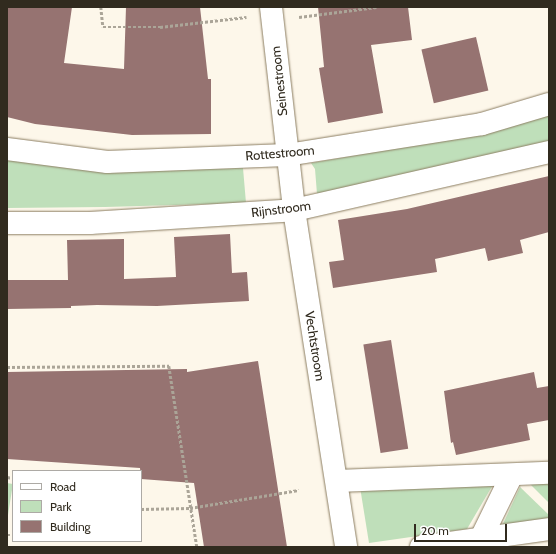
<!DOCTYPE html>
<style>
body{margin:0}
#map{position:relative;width:556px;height:554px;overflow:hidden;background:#fdf7ea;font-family:Cabin,sans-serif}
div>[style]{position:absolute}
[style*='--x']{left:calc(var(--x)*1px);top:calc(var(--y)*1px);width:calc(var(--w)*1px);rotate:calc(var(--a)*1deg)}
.green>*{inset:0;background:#bfdfba;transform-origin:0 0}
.building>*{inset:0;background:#967371;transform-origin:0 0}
.path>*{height:2.5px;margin-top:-1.25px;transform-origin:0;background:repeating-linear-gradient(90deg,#aba598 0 3px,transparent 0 5px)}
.roads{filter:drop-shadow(0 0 1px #8c7e62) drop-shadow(0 0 1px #8c7e62)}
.minor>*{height:22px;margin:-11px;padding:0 11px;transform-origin:11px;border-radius:11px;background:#fff}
span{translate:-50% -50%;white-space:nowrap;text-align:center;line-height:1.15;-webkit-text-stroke:3.5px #fff;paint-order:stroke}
.street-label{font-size:13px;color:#312b1f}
.frame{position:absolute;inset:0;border:8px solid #312b1f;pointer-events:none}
.legend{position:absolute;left:12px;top:470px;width:130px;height:72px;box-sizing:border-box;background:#fff;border:1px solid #adaaa5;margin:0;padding:5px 7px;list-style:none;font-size:12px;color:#312b1f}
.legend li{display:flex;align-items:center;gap:8px;height:20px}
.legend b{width:20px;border:1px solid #adaaa5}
.scale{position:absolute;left:414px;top:524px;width:93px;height:18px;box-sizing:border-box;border:2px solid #312b1f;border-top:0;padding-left:5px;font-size:12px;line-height:14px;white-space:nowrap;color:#312b1f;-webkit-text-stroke:3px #fff;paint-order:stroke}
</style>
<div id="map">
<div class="green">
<i style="clip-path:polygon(549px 114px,549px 144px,317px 194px,315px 169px,311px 163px,472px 135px)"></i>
<i style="clip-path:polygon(7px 152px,112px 171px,243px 168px,246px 203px,105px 207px,7px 208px)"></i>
<i style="clip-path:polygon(549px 479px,549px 503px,526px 480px)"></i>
<i style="left:7px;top:483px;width:6px;height:45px;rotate:9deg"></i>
<i style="clip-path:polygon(494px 483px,467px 529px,369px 543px,360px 487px)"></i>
<i style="clip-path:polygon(520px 487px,549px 515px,549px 519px,502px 526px)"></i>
</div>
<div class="building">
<i style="clip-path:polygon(7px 7px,72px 7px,64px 63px,124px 69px,126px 7px,200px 7px,208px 79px,211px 79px,211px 134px,132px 135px,35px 124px,7px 117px)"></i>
<i style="clip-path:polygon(318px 7px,408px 7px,412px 40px,371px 45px,383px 113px,328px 123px,319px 68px,324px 67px)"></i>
<i style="left:476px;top:37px;width:55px;height:56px;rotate:77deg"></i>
<i style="clip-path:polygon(549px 176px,549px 232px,520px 240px,523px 253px,488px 261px,485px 248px,435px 259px,437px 272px,333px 288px,329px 262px,344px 260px,338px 220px,407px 209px)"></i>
<i style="clip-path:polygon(230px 234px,232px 273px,247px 272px,249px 301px,157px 306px,97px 305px,71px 306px,71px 308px,7px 309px,7px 280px,68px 280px,67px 240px,124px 239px,124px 279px,176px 277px,174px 237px)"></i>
<i style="left:391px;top:340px;width:110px;height:28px;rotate:81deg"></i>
<i style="clip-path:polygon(258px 361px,287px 547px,204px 547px,194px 483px,141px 479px,140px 468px,7px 459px,7px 372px,187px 369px,187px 372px)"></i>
<i style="clip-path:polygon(534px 372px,537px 388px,549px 386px,549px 420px,527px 424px,530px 440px,456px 455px,453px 442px,451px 443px,444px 391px)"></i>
</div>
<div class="path">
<i style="--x:101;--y:7;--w:20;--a:84"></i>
<i style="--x:103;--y:27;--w:57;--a:0"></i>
<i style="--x:160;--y:27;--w:87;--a:-6.6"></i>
<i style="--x:299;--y:17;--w:78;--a:-7.4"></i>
<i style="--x:7;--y:367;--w:162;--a:-0.4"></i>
<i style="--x:169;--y:366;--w:183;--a:81.2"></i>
<i style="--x:7;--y:477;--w:6;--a:9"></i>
<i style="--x:141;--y:509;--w:49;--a:-1.2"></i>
<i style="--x:190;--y:508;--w:110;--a:-9.4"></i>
<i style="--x:7;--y:535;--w:6;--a:0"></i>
</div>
<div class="roads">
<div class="minor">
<i style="--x:271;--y:7;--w:204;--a:83.5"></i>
<i style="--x:294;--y:210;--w:341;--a:81.2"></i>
<i style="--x:7;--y:149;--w:101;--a:7.4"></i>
<i style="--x:107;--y:162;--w:180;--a:-2.2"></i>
<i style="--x:287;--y:155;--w:197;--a:-9"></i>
<i style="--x:482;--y:124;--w:70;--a:-16.6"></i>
<i style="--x:7;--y:223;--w:83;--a:0"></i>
<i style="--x:90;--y:223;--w:204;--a:-3.6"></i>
<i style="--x:294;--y:210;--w:262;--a:-12.8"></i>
<i style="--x:337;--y:481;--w:212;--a:-2.2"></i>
<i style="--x:481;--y:538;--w:70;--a:-63.8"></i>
<i style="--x:421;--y:547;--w:129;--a:-8"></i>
</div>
</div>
<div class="street-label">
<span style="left:279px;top:81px;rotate:-96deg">Seinestroom</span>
<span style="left:280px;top:153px;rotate:-5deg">Rottestroom</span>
<span style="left:281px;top:209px;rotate:-7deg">Rijnstroom</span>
<span style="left:315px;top:346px;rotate:81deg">Vechtstroom</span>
</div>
<div class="frame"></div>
<ul class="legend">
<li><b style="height:5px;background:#fff"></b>Road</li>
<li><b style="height:11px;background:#bfdfba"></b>Park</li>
<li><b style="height:11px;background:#967371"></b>Building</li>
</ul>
<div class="scale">20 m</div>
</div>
